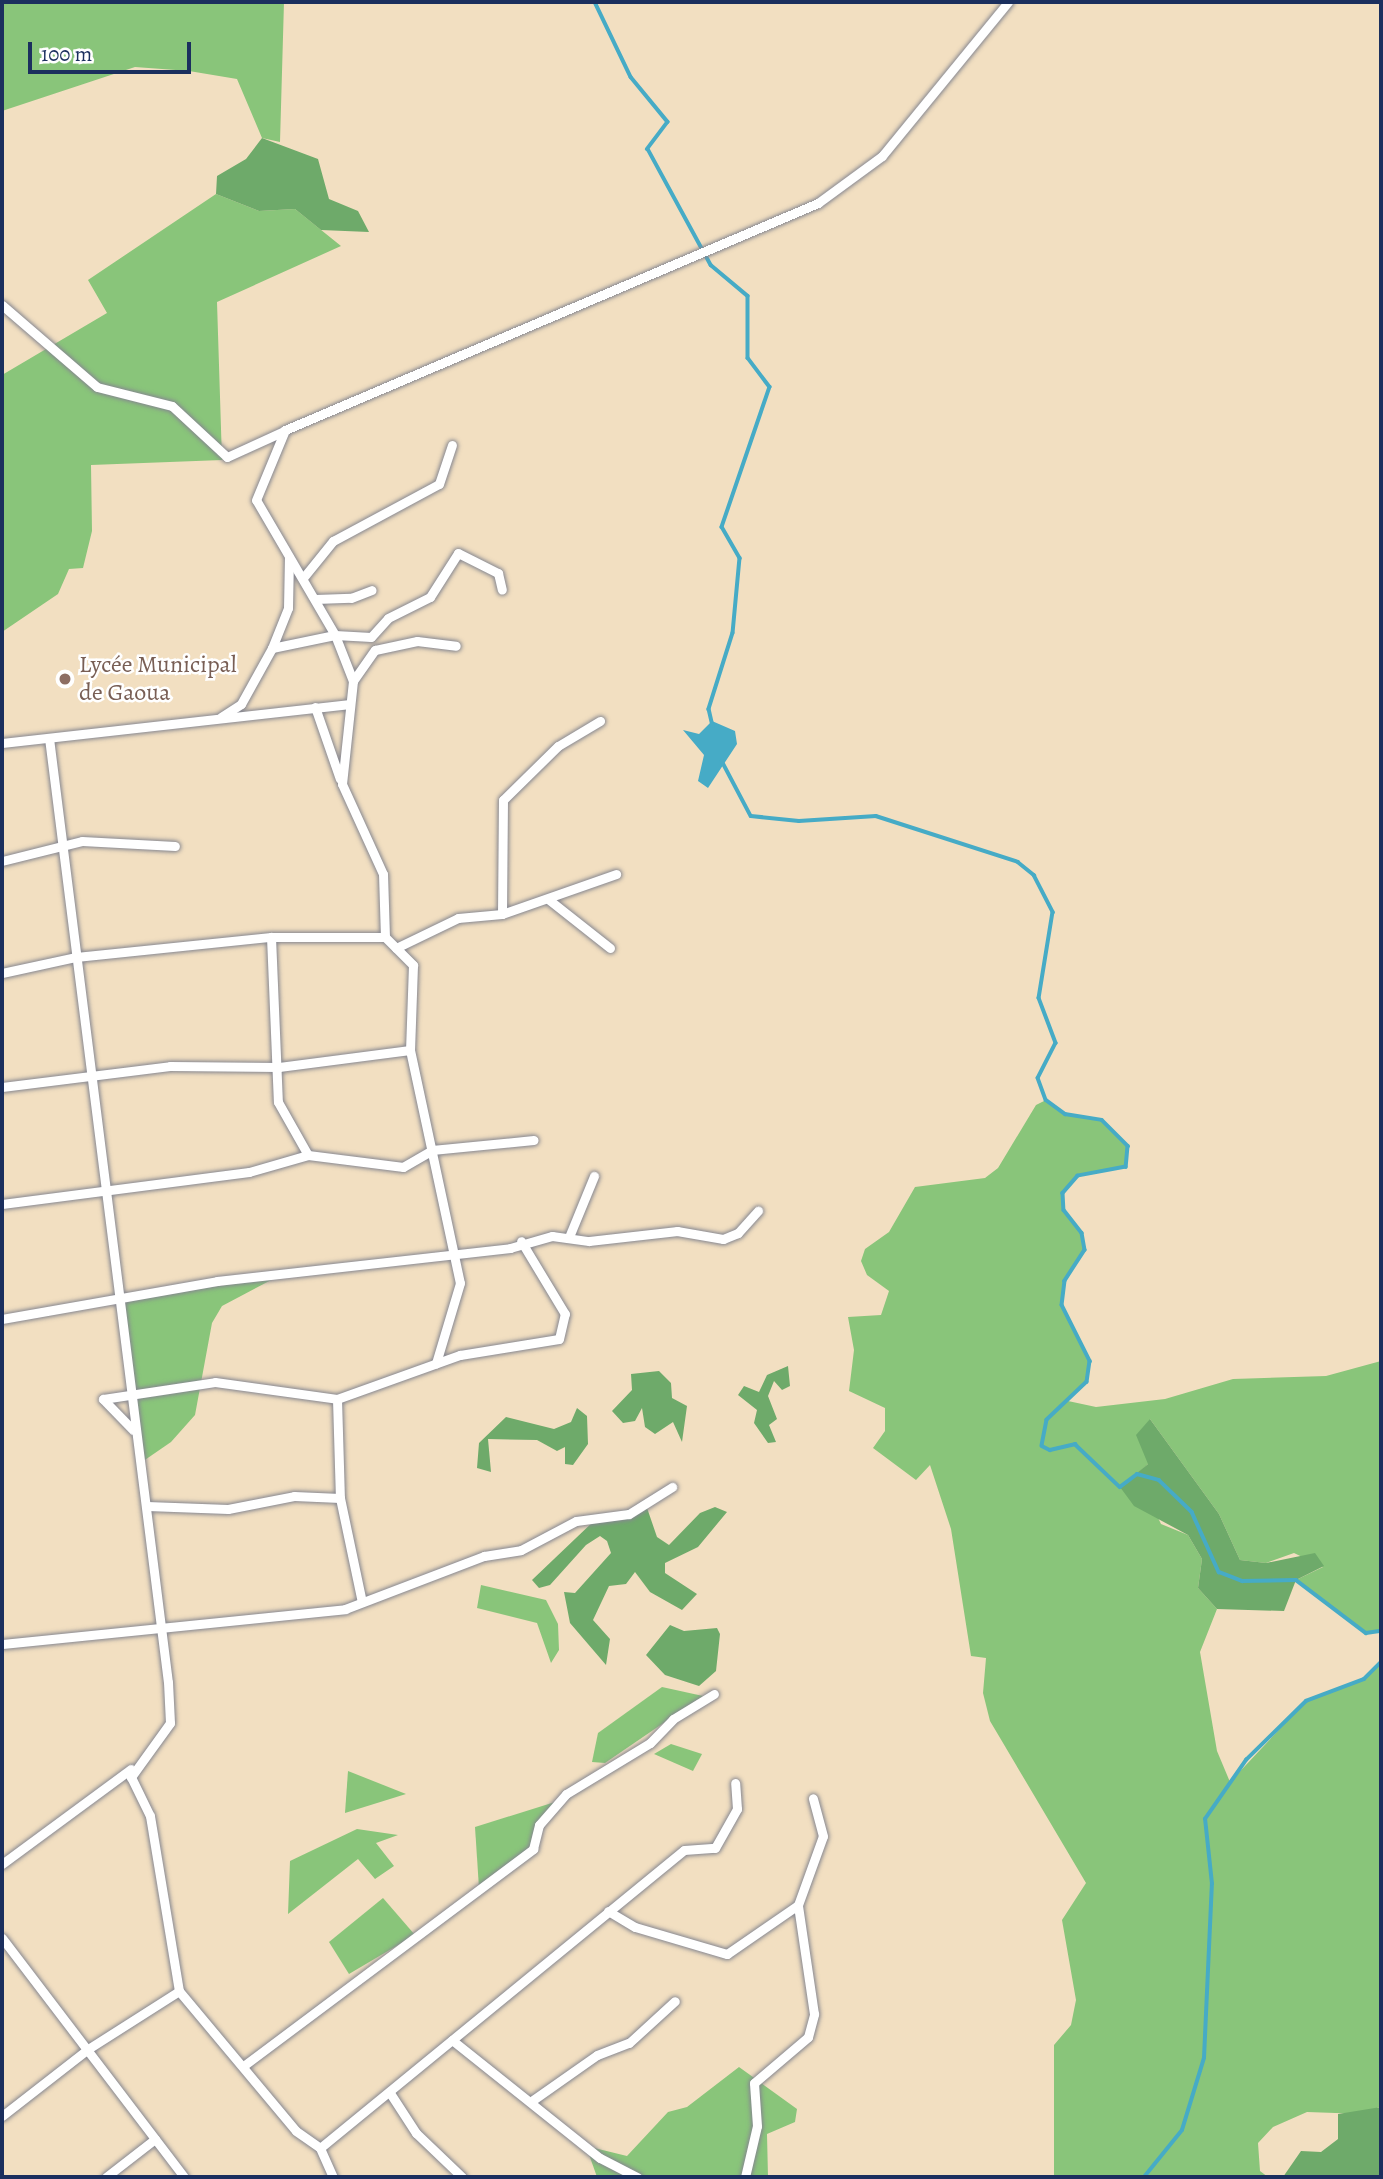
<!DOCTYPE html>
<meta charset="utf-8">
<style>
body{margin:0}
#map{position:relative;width:1383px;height:2179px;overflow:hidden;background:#f2dfc1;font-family:Alegreya,serif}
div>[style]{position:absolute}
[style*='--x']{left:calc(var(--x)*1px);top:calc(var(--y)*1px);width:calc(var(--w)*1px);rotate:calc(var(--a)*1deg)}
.green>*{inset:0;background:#89c57a}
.forest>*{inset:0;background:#6eaa6a}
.water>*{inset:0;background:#46abc6}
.stream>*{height:3.5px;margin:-1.75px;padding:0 1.75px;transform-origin:1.75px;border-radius:1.75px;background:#46abc6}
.roads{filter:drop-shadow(0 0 2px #868790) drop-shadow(0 0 2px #868790)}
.minor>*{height:9px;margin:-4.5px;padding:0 4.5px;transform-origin:4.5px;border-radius:4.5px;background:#fff}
.dots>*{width:19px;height:19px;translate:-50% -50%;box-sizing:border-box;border:4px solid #fff;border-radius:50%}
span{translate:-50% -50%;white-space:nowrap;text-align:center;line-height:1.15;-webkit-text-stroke:5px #fff;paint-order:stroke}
.education-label{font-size:24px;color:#785e54}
.left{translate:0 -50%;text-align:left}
.frame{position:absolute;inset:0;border:4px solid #1b2f5e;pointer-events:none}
.scale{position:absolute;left:28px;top:42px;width:163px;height:32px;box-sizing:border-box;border:4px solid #1b2f5e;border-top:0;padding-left:9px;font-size:21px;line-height:24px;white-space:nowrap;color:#1b2f5e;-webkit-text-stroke:5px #fff;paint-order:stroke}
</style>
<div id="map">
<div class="green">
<i style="clip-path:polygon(2px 2px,284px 2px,280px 142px,262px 138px,237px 79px,189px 71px,135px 67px,2px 111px)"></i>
<i style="clip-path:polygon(216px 194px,259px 211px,295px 209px,341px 246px,217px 302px,222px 460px,91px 465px,92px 531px,83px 568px,69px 569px,58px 594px,2px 632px,2px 375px,107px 313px,88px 280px)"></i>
<i style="clip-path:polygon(1046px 1100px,1065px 1114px,1102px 1120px,1128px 1146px,1126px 1167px,1078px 1176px,1063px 1193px,1064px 1210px,1082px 1233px,1085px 1250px,1065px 1281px,1062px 1305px,1090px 1361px,1087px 1382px,1068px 1401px,1096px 1407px,1165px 1399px,1233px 1379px,1326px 1376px,1381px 1361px,1381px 1631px,1366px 1633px,1296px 1580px,1323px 1567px,1294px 1553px,1266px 1563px,1240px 1560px,1219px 1514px,1150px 1419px,1148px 1464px,1137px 1474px,1161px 1524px,1188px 1535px,1202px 1559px,1198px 1588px,1217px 1609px,1200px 1652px,1217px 1751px,1230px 1782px,1306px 1701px,1364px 1679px,1381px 1662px,1381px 2106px,1364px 2114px,1307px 2112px,1273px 2127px,1258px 2143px,1260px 2171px,1268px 2177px,1054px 2177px,1054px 2045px,1071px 2025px,1076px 2000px,1062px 1920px,1086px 1883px,990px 1721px,983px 1693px,986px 1658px,971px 1656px,951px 1529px,930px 1465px,916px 1480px,873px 1448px,885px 1431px,885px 1408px,849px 1391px,854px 1350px,848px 1317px,881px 1315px,889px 1291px,867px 1275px,861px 1261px,865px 1249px,889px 1232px,915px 1187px,985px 1178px,998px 1168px,1036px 1105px)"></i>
<i style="clip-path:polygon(275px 1278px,222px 1306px,212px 1323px,195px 1415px,171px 1442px,139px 1464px,120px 1300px)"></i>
<i style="clip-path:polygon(481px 1585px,546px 1600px,558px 1624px,559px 1650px,551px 1663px,537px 1623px,477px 1608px)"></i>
<i style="clip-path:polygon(662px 1687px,703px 1696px,605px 1763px,592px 1762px,598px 1733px)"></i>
<i style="clip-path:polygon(671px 1744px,702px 1754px,693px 1771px,654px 1754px)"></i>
<i style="clip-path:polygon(348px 1771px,406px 1794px,345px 1813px)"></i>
<i style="clip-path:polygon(555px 1802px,530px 1848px,479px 1888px,475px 1827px)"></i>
<i style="clip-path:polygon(357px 1829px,398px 1835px,376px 1843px,394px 1866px,375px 1879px,358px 1859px,288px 1914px,290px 1861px)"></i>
<i style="clip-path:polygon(383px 1898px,415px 1935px,349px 1974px,329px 1942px)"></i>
<i style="clip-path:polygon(739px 2067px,797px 2109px,795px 2122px,767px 2134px,768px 2177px,597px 2177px,586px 2146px,627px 2156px,668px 2112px,687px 2107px)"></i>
</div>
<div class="forest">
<i style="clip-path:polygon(262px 138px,318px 159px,329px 199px,358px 211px,369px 232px,321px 230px,295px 209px,259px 211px,216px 194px,217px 176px,246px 159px)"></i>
<i style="clip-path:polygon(788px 1366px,790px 1386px,782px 1390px,774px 1381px,768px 1396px,777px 1419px,769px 1425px,776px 1442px,768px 1443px,754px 1423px,757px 1410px,738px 1395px,744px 1386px,759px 1392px,767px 1375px)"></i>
<i style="clip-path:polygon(659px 1371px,671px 1383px,672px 1398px,687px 1406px,682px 1442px,673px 1422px,655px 1434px,645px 1427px,642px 1408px,635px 1421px,623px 1423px,612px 1411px,632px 1390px,631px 1374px)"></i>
<i style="clip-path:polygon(577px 1408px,587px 1416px,588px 1444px,573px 1465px,565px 1464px,565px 1447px,557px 1451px,537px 1440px,488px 1439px,491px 1472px,477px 1468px,479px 1443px,506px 1417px,554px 1429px,571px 1422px)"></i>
<i style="clip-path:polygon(1150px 1419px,1219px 1514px,1240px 1560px,1266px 1563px,1315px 1553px,1324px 1566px,1296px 1580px,1284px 1611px,1217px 1609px,1198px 1588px,1202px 1559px,1188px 1535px,1134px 1506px,1120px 1487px,1148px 1464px,1136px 1435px)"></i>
<i style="clip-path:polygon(646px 1505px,657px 1537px,669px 1545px,700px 1513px,715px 1507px,727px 1512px,698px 1547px,665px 1563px,665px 1573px,697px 1594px,682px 1610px,650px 1592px,635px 1572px,626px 1584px,609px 1586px,593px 1620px,610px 1639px,606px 1665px,570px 1623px,564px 1592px,575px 1593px,611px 1553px,607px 1541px,600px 1536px,586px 1545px,550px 1585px,539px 1588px,532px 1580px,597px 1518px)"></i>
<i style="clip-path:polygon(670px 1625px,684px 1631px,717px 1628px,720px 1634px,716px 1671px,699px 1686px,665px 1675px,646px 1655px)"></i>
<i style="clip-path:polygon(1381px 2107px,1381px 2177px,1283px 2177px,1301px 2151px,1321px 2152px,1338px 2139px,1338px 2114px)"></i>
</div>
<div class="water">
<i style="clip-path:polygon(712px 721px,735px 731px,737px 744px,708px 788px,698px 781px,704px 755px,683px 730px,699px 734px)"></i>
</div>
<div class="stream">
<i style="--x:595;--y:2;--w:83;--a:64.4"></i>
<i style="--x:631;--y:77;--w:58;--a:50.6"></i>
<i style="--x:668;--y:122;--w:34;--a:127"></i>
<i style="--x:648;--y:149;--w:132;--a:61.5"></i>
<i style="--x:711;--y:265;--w:48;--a:40"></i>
<i style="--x:748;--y:296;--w:62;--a:90"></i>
<i style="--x:748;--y:358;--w:36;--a:53"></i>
<i style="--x:770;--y:387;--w:148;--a:108.9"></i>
<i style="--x:722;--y:527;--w:36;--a:60"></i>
<i style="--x:740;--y:558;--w:75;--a:95.3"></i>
<i style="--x:733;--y:633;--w:80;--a:107.5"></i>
<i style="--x:709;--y:709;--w:17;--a:77"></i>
<i style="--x:722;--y:761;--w:62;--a:62.2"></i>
<i style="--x:751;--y:816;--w:48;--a:5.9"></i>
<i style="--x:799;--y:821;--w:77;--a:-3.7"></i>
<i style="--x:876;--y:816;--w:149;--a:17.9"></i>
<i style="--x:1018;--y:862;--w:21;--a:39"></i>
<i style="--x:1034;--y:875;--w:42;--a:62.8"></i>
<i style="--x:1053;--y:912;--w:87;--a:99.2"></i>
<i style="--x:1039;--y:998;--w:48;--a:69.3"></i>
<i style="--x:1056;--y:1043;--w:39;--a:117"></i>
<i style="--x:1038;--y:1078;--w:23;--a:70"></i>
<i style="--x:1046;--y:1100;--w:24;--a:36"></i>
<i style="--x:1065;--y:1114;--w:37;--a:9"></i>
<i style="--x:1102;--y:1120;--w:37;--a:45"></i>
<i style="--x:1128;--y:1146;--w:21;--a:95"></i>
<i style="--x:1126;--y:1167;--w:49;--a:169.4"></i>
<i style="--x:1078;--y:1176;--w:23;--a:131"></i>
<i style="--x:1063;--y:1193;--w:17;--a:87"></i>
<i style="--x:1064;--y:1210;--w:29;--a:52"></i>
<i style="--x:1082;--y:1233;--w:17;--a:80"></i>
<i style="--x:1085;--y:1250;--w:37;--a:123"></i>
<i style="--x:1065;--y:1281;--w:24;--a:97"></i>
<i style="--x:1062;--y:1305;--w:63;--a:63.4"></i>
<i style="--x:1090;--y:1361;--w:21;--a:98"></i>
<i style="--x:1087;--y:1382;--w:55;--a:136.5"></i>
<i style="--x:1047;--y:1420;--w:26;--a:101"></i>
<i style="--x:1042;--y:1446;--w:9;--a:27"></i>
<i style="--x:1050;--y:1450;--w:26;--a:-13"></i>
<i style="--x:1075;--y:1444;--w:62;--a:43.7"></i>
<i style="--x:1120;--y:1487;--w:21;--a:-37"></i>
<i style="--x:1137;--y:1474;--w:23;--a:15"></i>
<i style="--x:1159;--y:1480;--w:46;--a:44.1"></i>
<i style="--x:1192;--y:1512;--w:66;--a:65.8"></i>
<i style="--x:1219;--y:1572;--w:25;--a:21"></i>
<i style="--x:1242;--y:1581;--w:54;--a:-1.1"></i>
<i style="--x:1296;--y:1580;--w:88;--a:37.1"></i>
<i style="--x:1366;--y:1633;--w:15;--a:-8"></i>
<i style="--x:1144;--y:2177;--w:60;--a:-51"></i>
<i style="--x:1182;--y:2130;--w:75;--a:-73"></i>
<i style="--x:1204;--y:2058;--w:174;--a:-87.4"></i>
<i style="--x:1212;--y:1884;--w:65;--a:-96.1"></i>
<i style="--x:1205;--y:1819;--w:72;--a:-55.2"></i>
<i style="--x:1246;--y:1760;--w:84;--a:-44.5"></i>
<i style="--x:1306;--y:1701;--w:62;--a:-20.8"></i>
<i style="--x:1364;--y:1679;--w:24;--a:-45"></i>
</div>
<div class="roads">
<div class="minor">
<i style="--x:2;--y:305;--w:125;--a:40.8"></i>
<i style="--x:97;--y:387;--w:77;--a:14.2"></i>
<i style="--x:172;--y:406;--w:75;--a:42.8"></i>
<i style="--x:227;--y:457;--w:63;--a:-24.5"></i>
<i style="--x:303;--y:578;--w:48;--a:-51"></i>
<i style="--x:333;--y:541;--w:120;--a:-28.3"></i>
<i style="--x:439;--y:484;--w:41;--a:-71.6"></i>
<i style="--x:315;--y:599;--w:36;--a:-2"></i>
<i style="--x:351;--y:598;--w:22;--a:-21"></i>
<i style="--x:272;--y:648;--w:64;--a:-11.7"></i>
<i style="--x:335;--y:635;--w:36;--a:3"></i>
<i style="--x:371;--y:637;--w:25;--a:-48"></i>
<i style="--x:388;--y:618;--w:47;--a:-26.6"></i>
<i style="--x:430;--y:597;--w:52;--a:-57.5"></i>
<i style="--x:458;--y:553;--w:45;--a:26.6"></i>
<i style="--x:498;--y:573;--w:17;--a:77"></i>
<i style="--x:353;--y:681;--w:38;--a:-55"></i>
<i style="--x:375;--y:650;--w:43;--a:-12.1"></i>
<i style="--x:417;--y:641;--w:39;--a:7"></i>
<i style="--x:315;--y:707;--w:76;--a:70.9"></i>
<i style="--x:221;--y:717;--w:24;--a:-33"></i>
<i style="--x:241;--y:704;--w:64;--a:-61"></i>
<i style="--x:272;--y:648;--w:43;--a:-68.2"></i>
<i style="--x:288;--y:608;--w:51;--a:-88.9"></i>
<i style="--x:49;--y:738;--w:951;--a:82.82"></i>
<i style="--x:168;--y:1682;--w:41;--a:87.2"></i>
<i style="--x:170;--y:1723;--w:67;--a:125.8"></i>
<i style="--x:131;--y:1777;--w:43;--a:64"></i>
<i style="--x:150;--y:1816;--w:177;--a:80.6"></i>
<i style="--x:179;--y:1991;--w:182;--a:50.1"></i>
<i style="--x:296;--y:2131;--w:29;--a:35"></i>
<i style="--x:320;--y:2148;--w:32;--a:66"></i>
<i style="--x:2;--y:743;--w:348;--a:-6.4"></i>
<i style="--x:2;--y:861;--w:82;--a:-14"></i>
<i style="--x:82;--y:841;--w:93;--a:3.1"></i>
<i style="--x:548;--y:899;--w:79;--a:38.3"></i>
<i style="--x:502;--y:914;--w:114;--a:-89.5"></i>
<i style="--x:503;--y:800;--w:77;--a:-44.5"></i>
<i style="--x:558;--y:746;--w:49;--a:-30.8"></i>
<i style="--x:271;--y:937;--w:165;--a:87.6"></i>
<i style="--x:278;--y:1102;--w:61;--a:60.5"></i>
<i style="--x:385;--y:937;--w:63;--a:-91.8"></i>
<i style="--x:383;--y:874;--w:99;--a:-114.5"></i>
<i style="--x:342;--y:784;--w:104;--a:-83.9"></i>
<i style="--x:353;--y:681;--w:49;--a:-111.4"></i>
<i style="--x:335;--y:635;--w:156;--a:-120.3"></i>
<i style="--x:256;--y:500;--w:76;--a:-67.5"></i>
<i style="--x:285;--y:430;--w:579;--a:-23.07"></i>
<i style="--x:818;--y:203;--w:79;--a:-36.3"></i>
<i style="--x:882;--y:156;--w:199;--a:-50.7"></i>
<i style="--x:396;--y:948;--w:69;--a:-25.8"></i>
<i style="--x:458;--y:918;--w:44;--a:-5.2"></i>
<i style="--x:502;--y:914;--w:121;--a:-19.3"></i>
<i style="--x:2;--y:973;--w:76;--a:-12.2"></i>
<i style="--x:76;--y:957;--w:196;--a:-5.9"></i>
<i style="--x:271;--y:937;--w:114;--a:0"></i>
<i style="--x:385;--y:937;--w:40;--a:45"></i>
<i style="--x:413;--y:965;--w:85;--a:92"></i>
<i style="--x:410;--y:1050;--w:238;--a:77.9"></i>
<i style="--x:460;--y:1283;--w:84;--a:106.7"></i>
<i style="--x:2;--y:1087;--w:169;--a:-7.1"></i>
<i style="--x:170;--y:1066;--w:109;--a:0.5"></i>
<i style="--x:279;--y:1067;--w:132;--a:-7.4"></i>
<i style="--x:2;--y:1204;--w:249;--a:-7.4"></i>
<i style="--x:249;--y:1172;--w:61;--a:-16.1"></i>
<i style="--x:308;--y:1155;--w:96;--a:7.2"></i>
<i style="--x:403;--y:1167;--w:34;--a:-30"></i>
<i style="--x:432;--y:1150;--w:102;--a:-5.6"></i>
<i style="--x:569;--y:1237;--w:66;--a:-67.7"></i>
<i style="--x:2;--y:1319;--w:218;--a:-10"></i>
<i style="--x:217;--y:1281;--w:295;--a:-6.4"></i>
<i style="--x:510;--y:1248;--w:44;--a:-15.9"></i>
<i style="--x:552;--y:1236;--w:37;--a:8"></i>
<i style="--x:589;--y:1241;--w:89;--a:-6.5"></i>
<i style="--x:677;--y:1231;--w:47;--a:9.9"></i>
<i style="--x:723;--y:1239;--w:16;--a:-22"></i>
<i style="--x:738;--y:1233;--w:30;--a:-48"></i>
<i style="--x:103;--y:1399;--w:113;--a:-8.6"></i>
<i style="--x:215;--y:1382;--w:123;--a:7.9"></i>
<i style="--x:337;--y:1399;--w:131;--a:-19.7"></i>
<i style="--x:460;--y:1355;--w:100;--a:-9.2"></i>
<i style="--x:559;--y:1339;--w:26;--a:-77"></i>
<i style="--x:565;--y:1314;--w:85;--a:-121.1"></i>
<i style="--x:103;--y:1399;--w:43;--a:45.9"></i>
<i style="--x:337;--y:1399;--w:99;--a:88.3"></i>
<i style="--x:340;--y:1498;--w:106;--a:78.1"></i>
<i style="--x:147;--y:1506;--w:81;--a:2.1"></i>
<i style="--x:228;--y:1509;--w:67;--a:-11.1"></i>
<i style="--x:294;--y:1496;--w:46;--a:2.5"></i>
<i style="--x:2;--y:1644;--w:345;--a:-5.8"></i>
<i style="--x:345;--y:1609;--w:149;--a:-20.9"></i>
<i style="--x:484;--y:1556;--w:37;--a:-9"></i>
<i style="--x:521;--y:1550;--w:62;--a:-27.8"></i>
<i style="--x:576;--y:1521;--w:53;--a:-7.5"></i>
<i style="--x:629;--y:1514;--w:51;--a:-32.1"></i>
<i style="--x:2;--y:1864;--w:160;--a:-36.4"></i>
<i style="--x:608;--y:1911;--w:31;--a:31"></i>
<i style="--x:635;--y:1927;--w:96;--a:16.4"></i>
<i style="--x:727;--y:1954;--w:86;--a:-34.6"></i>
<i style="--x:2;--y:1938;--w:300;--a:52.7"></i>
<i style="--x:452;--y:2040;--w:189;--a:38.6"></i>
<i style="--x:600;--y:2158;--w:42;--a:27.2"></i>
<i style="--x:246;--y:2064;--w:359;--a:-36.8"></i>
<i style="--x:533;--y:1849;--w:25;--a:-76"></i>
<i style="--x:539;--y:1825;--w:41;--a:-48.9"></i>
<i style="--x:566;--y:1794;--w:98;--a:-31.3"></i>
<i style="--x:650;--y:1743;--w:33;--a:-46"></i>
<i style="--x:673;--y:1719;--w:48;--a:-31.4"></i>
<i style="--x:390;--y:2093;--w:48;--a:57"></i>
<i style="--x:416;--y:2133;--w:64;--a:43.7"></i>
<i style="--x:533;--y:2100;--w:78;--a:-35.1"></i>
<i style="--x:597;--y:2055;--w:34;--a:-21"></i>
<i style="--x:629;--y:2043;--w:62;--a:-42.4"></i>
<i style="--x:2;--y:2116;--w:109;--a:-37.9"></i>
<i style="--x:88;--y:2049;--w:108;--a:-32.5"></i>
<i style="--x:320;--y:2148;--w:470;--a:-39.3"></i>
<i style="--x:684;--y:1850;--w:31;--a:-4"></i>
<i style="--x:715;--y:1848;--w:45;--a:-60.6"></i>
<i style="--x:737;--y:1809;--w:26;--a:-94"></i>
<i style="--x:106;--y:2177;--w:62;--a:-37.8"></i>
<i style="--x:745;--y:2177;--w:52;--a:-76.8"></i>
<i style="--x:757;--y:2126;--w:43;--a:-94"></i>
<i style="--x:754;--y:2083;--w:71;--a:-40.4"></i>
<i style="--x:808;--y:2037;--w:24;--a:-75"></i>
<i style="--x:814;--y:2014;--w:110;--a:-98.4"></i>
<i style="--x:798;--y:1905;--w:73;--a:-70.1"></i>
<i style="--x:823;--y:1836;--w:39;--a:-105"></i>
</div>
</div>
<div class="dots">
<i style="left:65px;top:679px;background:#8d6e63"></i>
</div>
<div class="education-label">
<span class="left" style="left:79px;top:679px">Lycée Municipal<br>de Gaoua</span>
</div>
<div class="frame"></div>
<div class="scale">100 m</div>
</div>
